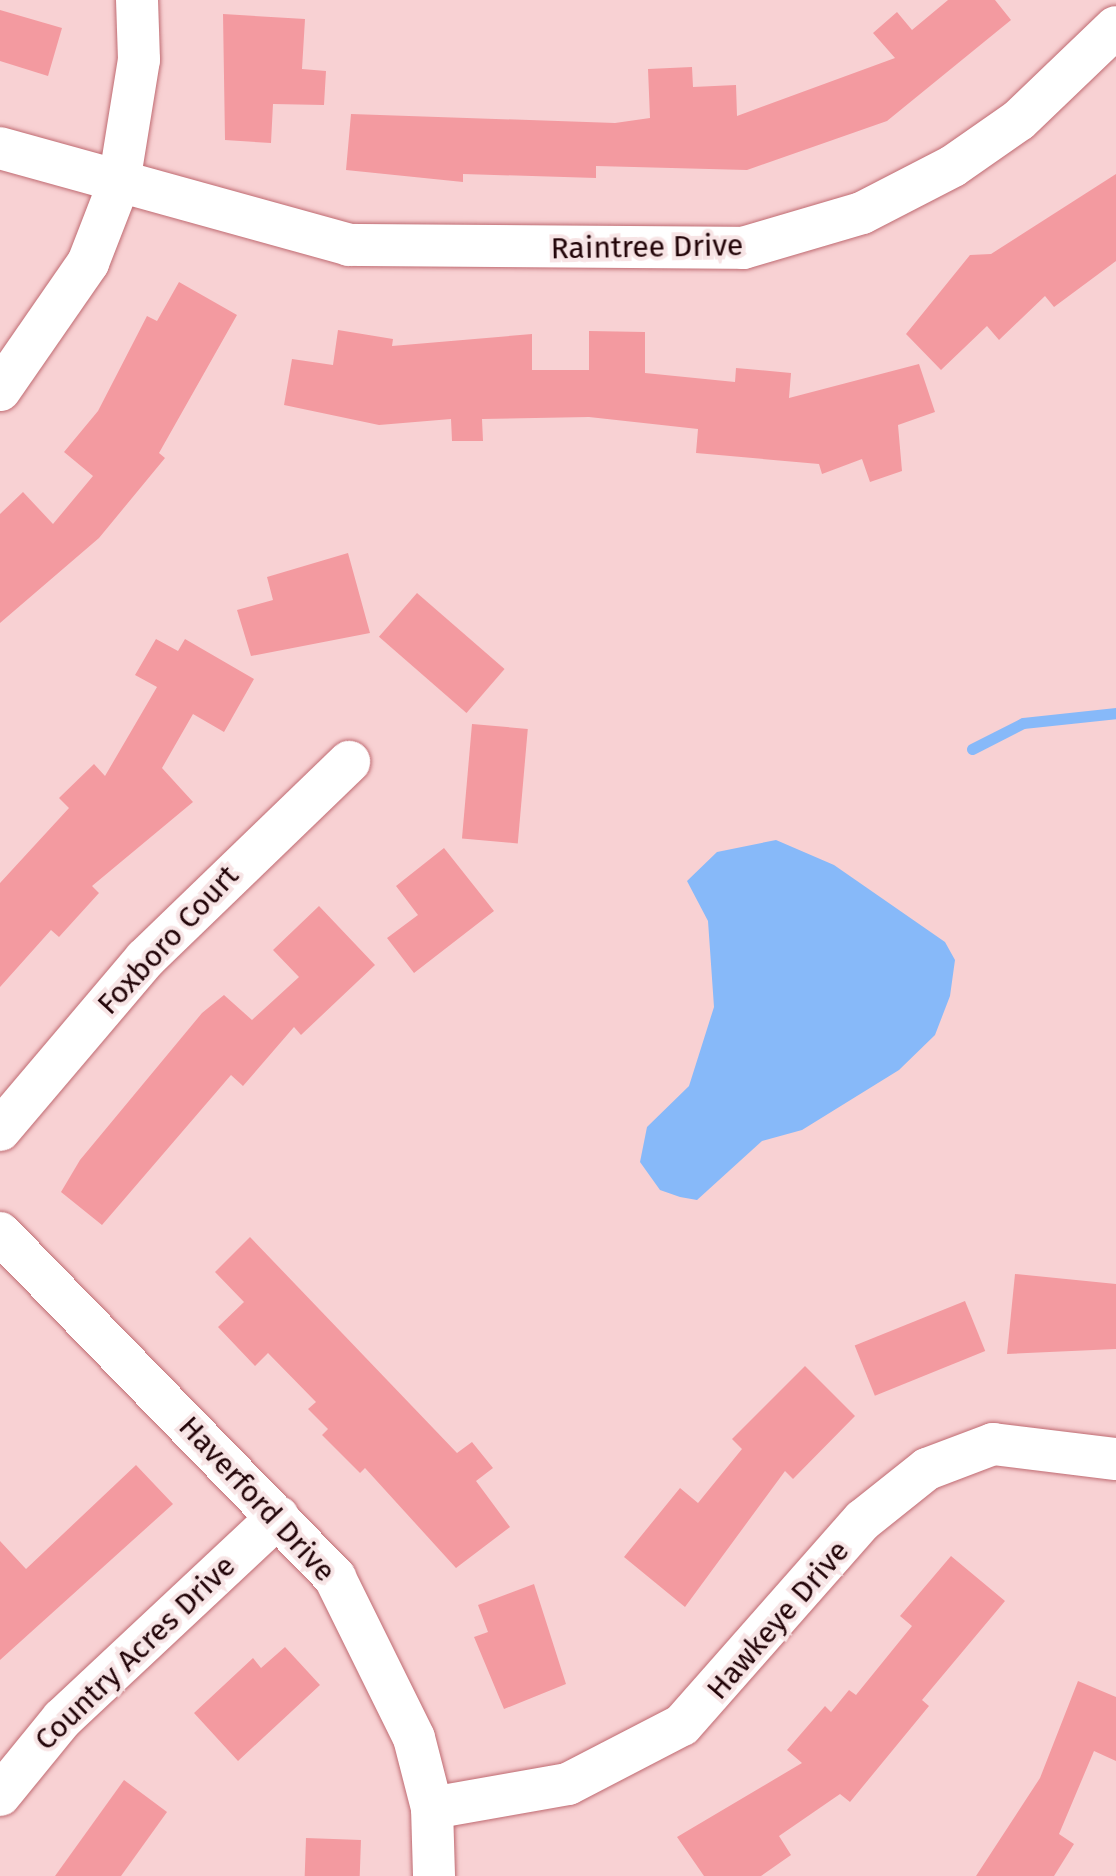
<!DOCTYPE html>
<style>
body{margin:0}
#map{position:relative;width:1116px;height:1876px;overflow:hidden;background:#f8d1d3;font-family:"Fira Sans",sans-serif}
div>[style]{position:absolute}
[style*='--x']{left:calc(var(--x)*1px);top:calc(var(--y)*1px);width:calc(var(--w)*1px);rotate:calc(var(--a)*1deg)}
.water>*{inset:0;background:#87b9f9}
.stream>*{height:11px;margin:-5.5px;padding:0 5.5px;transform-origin:5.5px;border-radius:5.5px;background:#87b9f9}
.building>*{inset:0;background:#f39aa0;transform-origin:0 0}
.roads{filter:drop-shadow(0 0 2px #bf6b72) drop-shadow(0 0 2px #bf6b72)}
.minor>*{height:42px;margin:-21px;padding:0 21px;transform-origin:21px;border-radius:21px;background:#fff}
span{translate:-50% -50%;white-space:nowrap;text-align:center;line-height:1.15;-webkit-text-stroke:8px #f7e4e5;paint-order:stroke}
.street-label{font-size:30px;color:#220408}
</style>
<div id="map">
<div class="water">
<i style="clip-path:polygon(776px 840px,834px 865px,945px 942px,955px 960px,950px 996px,935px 1035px,899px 1070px,802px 1130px,762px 1141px,697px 1200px,680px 1197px,660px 1190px,640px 1162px,647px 1127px,689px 1086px,714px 1007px,708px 921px,687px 881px,717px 852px)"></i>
</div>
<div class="stream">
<i style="--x:972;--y:749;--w:57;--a:-27"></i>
<i style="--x:1023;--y:723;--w:94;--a:-6.1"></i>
</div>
<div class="building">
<i style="clip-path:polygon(948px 0,995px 0,1011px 20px,887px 121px,747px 170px,596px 166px,596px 178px,463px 174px,463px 182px,346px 170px,351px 114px,615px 123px,650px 118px,648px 69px,692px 67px,693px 87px,736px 85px,737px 116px,895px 58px,873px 33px,897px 12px,912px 30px)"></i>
<i style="clip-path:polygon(0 10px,62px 28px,48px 76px,0 61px)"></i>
<i style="clip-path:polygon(223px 14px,305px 19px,302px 69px,326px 71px,324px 105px,273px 104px,271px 143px,225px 140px)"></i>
<i style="clip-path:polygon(1116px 174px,1116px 261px,1054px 307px,1045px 296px,999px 340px,987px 326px,941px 370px,906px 334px,970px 255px,991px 254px)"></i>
<i style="clip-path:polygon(179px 282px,237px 315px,159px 453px,165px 458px,99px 538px,0 623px,0 514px,23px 492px,53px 524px,93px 476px,64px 452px,98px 411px,147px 316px,157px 321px)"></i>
<i style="clip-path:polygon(338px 330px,393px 339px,392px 346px,532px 334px,532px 370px,589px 370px,589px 331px,645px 332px,645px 373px,735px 382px,736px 368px,791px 373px,789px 398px,919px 364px,935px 412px,898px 425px,902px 471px,870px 482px,862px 459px,822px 474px,819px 464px,696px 453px,698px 429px,589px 417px,482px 419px,483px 441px,452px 441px,451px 419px,379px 425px,284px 405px,292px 359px,333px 365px)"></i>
<i style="clip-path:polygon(348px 553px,370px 633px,251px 656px,237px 610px,273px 600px,267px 577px)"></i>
<i style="left:417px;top:593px;width:116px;height:58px;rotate:41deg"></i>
<i style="clip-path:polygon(156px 639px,178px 651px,185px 639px,254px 679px,224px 732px,193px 714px,162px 768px,193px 802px,92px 886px,99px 893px,59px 937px,51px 930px,0 987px,0 883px,69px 808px,59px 798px,94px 764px,105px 776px,157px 687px,135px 675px)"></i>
<i style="left:472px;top:724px;width:56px;height:115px;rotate:5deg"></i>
<i style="clip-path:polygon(444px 848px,494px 911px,414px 973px,387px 938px,418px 915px,396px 886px)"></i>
<i style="clip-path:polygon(319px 906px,375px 965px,301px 1035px,294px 1027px,243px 1086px,231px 1075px,102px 1225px,61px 1192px,80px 1160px,202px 1013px,224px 995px,252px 1020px,299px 977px,273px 950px)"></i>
<i style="clip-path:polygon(250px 1237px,457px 1453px,472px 1442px,493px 1468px,476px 1481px,510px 1527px,456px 1568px,365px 1468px,360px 1473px,322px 1435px,328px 1429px,308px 1409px,316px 1402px,268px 1353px,255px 1366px,218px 1327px,244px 1302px,215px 1272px)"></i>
<i style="clip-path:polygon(1015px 1274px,1116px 1284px,1116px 1349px,1007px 1354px)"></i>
<i style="left:965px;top:1301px;width:54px;height:119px;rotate:68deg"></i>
<i style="clip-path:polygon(805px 1366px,855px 1416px,793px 1479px,785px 1471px,685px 1607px,624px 1557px,680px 1488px,698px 1503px,742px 1449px,732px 1439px)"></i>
<i style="clip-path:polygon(136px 1465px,173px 1504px,0 1660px,0 1541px,26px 1569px)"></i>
<i style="clip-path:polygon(951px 1556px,1005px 1601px,922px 1700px,929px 1706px,850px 1802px,840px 1794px,779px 1836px,791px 1855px,761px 1876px,704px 1876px,677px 1837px,802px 1763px,787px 1750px,825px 1706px,831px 1712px,849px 1690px,856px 1695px,912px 1626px,900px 1616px)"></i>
<i style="clip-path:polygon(534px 1584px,566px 1684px,504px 1709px,474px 1637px,488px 1632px,478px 1605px)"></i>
<i style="clip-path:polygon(285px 1647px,320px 1685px,238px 1761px,194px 1713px,253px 1658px,261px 1668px)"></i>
<i style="clip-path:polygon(1078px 1681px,1116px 1697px,1116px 1761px,1094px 1751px,1059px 1834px,1074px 1844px,1054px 1876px,976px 1876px,1040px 1778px)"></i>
<i style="clip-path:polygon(124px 1780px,167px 1812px,121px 1876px,55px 1876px)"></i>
<i style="left:306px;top:1838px;width:55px;height:38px;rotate:2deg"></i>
</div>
<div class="roads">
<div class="minor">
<i style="--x:0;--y:148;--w:362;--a:15.5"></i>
<i style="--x:349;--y:245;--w:394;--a:0.4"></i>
<i style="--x:743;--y:248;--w:124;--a:-16.4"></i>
<i style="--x:862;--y:213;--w:102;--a:-27.3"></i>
<i style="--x:953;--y:166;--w:80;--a:-34.9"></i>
<i style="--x:1019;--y:120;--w:134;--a:-43.8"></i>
<i style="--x:0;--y:390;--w:155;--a:-55.3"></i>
<i style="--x:88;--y:263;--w:86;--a:-68.8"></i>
<i style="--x:119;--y:183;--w:125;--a:-80.8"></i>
<i style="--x:139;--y:60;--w:60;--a:-91.9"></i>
<i style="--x:0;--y:1130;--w:224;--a:-49.7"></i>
<i style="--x:145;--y:959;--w:284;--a:-44"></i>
<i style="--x:0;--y:1233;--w:481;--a:45.8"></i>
<i style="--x:335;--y:1578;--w:178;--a:63.7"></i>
<i style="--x:414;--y:1738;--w:72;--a:75.6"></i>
<i style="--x:432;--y:1808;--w:68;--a:88.3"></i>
<i style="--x:0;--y:1795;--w:98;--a:-50.8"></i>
<i style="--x:62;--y:1719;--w:296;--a:-43.1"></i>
<i style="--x:432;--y:1808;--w:138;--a:-10"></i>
<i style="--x:568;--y:1784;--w:128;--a:-27.4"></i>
<i style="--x:682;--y:1725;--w:273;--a:-48.6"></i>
<i style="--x:863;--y:1520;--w:82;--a:-38.6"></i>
<i style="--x:927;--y:1469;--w:71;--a:-20.7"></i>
<i style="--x:993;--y:1444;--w:124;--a:7"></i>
</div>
</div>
<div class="street-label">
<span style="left:647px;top:247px;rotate:-1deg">Raintree Drive</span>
<span style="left:168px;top:940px;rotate:-47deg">Foxboro Court</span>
<span style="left:257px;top:1499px;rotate:47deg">Haverford Drive</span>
<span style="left:778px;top:1620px;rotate:-49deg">Hawkeye Drive</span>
<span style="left:135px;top:1653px;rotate:-44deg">Country Acres Drive</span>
</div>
</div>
